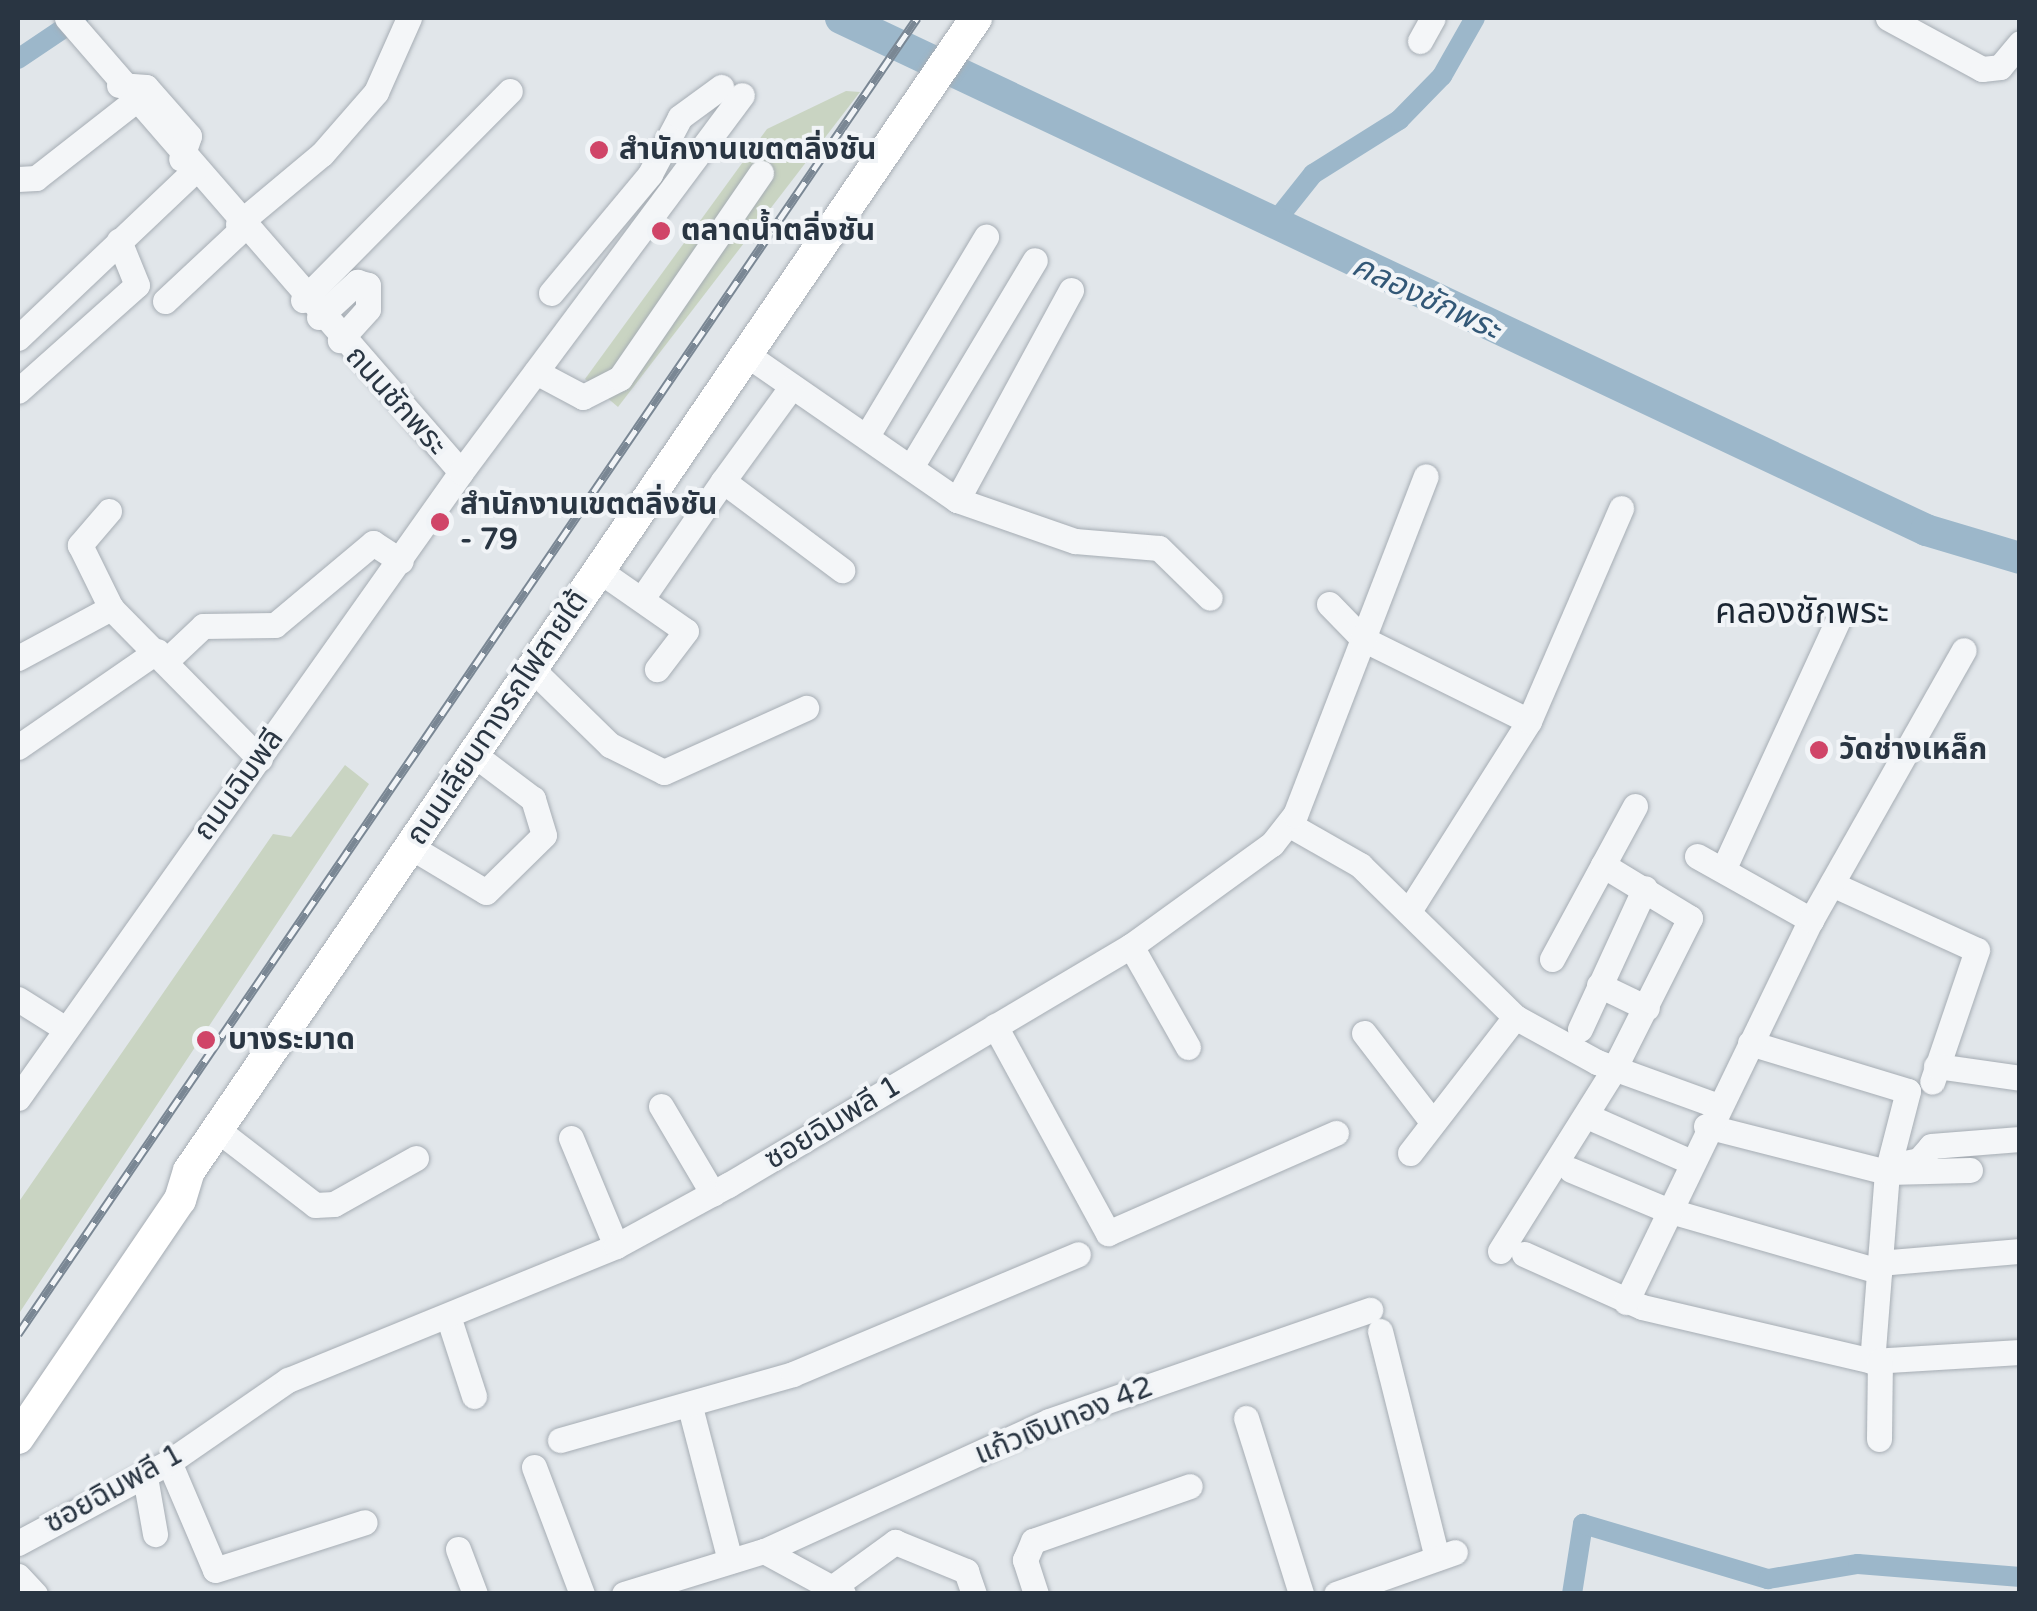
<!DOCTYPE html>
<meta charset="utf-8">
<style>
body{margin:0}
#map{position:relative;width:2037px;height:1611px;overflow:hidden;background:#e1e6ea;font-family:"Varela Round","Noto Sans Thai",sans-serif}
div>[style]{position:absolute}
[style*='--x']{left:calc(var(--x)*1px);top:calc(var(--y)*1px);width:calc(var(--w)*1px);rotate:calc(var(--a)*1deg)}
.green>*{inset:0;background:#c9d4c2}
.canal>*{height:20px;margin:-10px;padding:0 10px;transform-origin:10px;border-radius:10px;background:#9cb7ca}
.river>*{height:32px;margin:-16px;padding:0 16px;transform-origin:16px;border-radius:16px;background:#9cb7ca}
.roads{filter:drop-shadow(0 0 2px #a6adb4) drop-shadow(0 0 2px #a6adb4)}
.minor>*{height:25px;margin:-12.5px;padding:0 12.5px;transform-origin:12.5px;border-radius:12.5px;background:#f4f6f8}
.major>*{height:32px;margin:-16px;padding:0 16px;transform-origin:16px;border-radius:16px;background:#fff}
.rail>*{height:9px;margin-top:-4.5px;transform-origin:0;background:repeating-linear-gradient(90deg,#f1f4f7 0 15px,#7a8794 0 30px);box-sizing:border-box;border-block:2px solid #7a8794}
.dots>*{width:28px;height:28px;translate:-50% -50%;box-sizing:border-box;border:5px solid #f1f4f7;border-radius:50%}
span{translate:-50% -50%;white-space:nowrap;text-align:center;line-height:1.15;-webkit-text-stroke:8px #f1f4f7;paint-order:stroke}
.poi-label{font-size:30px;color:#293542;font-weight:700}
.left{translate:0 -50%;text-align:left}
.street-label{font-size:30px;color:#293542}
.water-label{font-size:32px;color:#335877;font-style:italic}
.quarter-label{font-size:35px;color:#1b2633}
.frame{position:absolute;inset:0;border:20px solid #293542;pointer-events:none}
</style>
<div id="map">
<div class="green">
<i style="clip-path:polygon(846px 91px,860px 92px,618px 407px,585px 379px,767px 129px)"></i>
<i style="clip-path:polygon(345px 765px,369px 784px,18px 1315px,18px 1203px,273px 834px,291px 837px)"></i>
</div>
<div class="canal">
<i style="--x:18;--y:59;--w:73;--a:-33.9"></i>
<i style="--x:1274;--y:223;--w:63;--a:-51.5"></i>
<i style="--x:1313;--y:174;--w:102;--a:-32.1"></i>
<i style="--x:1399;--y:120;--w:62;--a:-45.7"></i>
<i style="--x:1442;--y:76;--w:67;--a:-60.4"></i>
<i style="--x:1572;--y:1594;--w:71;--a:-81.1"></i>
<i style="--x:1583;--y:1524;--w:193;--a:16.6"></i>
<i style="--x:1768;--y:1579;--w:91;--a:-9.5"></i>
<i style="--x:1858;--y:1564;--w:163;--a:4.6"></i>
</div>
<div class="river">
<i style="--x:841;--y:18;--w:1200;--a:25.26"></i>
<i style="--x:1926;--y:530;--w:98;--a:16.6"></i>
</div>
<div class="roads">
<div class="minor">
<i style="--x:67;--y:18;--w:601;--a:49.05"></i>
<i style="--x:1888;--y:18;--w:107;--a:28.5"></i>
<i style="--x:1982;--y:69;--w:18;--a:-6"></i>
<i style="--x:2000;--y:67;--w:31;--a:-50"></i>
<i style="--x:1420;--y:41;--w:26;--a:-61"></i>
<i style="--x:119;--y:85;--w:27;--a:4"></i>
<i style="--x:146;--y:87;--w:65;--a:48.7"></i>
<i style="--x:189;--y:136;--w:24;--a:109"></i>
<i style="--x:18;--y:179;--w:18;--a:-3"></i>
<i style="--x:36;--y:178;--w:122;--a:-38"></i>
<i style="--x:238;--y:224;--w:109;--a:-39.8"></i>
<i style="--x:322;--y:154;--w:82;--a:-48.9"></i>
<i style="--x:376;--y:92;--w:81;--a:-66"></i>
<i style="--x:551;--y:293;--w:155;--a:-50.2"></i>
<i style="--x:650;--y:174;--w:64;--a:-62.2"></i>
<i style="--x:680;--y:117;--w:51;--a:-36.2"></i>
<i style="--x:303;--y:300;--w:294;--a:-45.3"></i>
<i style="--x:165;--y:301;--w:107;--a:-43.1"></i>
<i style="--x:319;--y:317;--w:52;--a:-42.6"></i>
<i style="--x:357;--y:282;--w:11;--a:15"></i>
<i style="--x:368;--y:285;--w:24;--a:90"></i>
<i style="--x:368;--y:309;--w:42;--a:132.1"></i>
<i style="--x:18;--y:338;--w:241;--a:-43.5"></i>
<i style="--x:746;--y:354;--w:257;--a:34.7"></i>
<i style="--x:957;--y:500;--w:125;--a:19.2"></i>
<i style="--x:1075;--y:541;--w:84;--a:4.8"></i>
<i style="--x:1159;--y:548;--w:71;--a:44.4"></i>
<i style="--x:536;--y:372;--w:53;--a:28"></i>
<i style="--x:583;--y:397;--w:42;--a:-27.2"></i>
<i style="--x:620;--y:378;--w:249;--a:-55.5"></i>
<i style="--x:18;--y:391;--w:159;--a:-41.7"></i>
<i style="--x:137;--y:285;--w:48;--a:-112.2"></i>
<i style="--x:868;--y:434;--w:230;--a:-59.1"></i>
<i style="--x:911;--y:467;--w:241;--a:-59.1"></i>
<i style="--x:723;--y:481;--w:117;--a:-54"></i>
<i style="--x:957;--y:500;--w:239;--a:-61.5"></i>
<i style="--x:109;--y:511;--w:45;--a:130.5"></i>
<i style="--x:80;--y:545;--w:70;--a:63.8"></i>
<i style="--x:597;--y:569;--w:108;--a:34.9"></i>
<i style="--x:686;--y:631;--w:48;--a:127.3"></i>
<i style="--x:643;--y:597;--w:141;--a:-55.4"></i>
<i style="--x:723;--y:481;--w:149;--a:36.8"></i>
<i style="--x:1329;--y:604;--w:49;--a:45.8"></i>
<i style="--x:1363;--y:639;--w:185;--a:26.3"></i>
<i style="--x:18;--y:658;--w:106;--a:-28.3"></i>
<i style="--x:111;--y:608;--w:212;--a:45.4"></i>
<i style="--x:166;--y:661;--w:51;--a:-43.4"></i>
<i style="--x:203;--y:626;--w:72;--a:-0.8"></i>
<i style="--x:275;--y:625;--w:128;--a:-39.9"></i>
<i style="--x:373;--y:543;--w:33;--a:33"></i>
<i style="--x:532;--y:669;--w:109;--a:44.3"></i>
<i style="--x:610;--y:745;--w:60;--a:26.6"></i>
<i style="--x:664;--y:772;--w:156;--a:-24.3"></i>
<i style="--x:18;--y:747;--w:169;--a:-34.6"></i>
<i style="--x:1290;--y:825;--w:81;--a:29.7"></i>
<i style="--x:1360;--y:865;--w:217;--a:44.4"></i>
<i style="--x:1515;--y:1017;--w:94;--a:28.8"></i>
<i style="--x:1597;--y:1062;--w:126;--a:20"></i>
<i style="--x:411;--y:847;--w:87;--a:31"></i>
<i style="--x:486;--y:892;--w:81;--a:-44.5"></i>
<i style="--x:544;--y:835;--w:38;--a:-107"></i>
<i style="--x:533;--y:799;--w:71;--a:-143"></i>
<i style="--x:1697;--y:856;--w:131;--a:29.3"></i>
<i style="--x:1723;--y:870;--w:280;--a:-65.3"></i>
<i style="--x:1832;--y:884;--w:159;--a:24.5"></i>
<i style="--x:1977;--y:950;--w:139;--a:108.8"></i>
<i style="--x:1409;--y:911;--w:225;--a:-57.7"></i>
<i style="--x:1529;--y:721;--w:232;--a:-66.6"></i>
<i style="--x:1131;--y:946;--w:116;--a:60.6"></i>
<i style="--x:1552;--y:959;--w:174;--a:-61.5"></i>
<i style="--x:1599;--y:985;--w:53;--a:25.6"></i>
<i style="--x:18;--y:999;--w:54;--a:32.2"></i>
<i style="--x:995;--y:1026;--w:236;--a:61.4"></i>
<i style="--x:1108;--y:1233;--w:249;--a:-23.7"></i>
<i style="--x:1580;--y:1029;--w:155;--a:-65.3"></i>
<i style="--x:1364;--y:1033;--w:113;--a:52.5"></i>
<i style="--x:1750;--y:1043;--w:165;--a:16.9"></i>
<i style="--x:1908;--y:1091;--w:84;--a:104.5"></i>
<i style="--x:1887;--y:1172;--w:190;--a:94.5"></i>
<i style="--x:1936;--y:1066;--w:85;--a:8.1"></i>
<i style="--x:18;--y:1098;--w:767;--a:-54.71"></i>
<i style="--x:461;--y:472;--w:470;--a:-53.3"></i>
<i style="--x:661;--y:1106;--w:102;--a:59.4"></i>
<i style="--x:1596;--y:1120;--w:102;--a:23.8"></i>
<i style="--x:1706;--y:1126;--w:187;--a:14.3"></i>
<i style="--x:1887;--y:1172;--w:83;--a:-1.4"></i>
<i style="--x:219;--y:1131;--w:121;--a:37.6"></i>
<i style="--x:315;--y:1205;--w:19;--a:-3"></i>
<i style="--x:334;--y:1204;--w:94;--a:-29.3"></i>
<i style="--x:571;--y:1138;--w:117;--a:67.4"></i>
<i style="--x:1410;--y:1153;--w:172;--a:-52.3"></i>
<i style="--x:1894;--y:1165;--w:25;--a:-11"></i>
<i style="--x:1919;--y:1160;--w:18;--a:-49"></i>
<i style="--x:1931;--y:1146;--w:89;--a:-4.5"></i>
<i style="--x:1571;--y:1170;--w:104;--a:22.6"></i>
<i style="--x:1667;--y:1210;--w:221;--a:16.1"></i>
<i style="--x:1500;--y:1251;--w:215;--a:-57.9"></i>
<i style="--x:1614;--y:1069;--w:169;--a:-63.3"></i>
<i style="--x:1690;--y:918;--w:102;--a:-148.7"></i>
<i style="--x:1524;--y:1254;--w:129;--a:24.2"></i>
<i style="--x:1642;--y:1307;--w:236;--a:13.2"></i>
<i style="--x:1872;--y:1361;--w:148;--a:-3.5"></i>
<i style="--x:1879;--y:1263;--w:142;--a:-4.9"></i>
<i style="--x:1626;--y:1302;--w:424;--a:-64.2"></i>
<i style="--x:1811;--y:920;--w:310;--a:-60.5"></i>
<i style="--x:449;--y:1319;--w:81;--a:72"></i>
<i style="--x:1380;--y:1331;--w:234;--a:75.9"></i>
<i style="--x:690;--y:1407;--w:159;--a:75.4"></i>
<i style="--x:1246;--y:1418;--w:184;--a:72.6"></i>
<i style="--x:1879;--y:1439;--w:78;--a:-89.3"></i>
<i style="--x:560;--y:1440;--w:242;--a:-15.8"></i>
<i style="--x:793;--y:1374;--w:309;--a:-22.8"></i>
<i style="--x:169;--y:1462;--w:117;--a:66.9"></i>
<i style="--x:215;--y:1570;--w:157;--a:-17.7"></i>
<i style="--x:534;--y:1467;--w:136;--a:69.3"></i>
<i style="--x:145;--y:1477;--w:58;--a:80"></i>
<i style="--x:18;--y:1543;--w:171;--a:-28.2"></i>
<i style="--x:169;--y:1462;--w:145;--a:-34.6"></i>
<i style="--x:288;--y:1380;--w:354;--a:-22.2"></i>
<i style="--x:616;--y:1246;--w:128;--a:-28.6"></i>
<i style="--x:728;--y:1185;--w:469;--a:-30.7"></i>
<i style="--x:1131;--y:946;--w:174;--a:-35.9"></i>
<i style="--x:1272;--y:844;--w:37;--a:-52"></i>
<i style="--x:1295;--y:815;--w:363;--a:-68.9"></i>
<i style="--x:458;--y:1549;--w:48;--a:69.3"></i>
<i style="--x:764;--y:1551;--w:313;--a:-24.5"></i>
<i style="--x:1049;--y:1421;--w:340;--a:-19.1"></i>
<i style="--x:18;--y:1576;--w:25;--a:47"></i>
<i style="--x:833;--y:1587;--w:77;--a:-36"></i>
<i style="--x:895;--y:1542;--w:77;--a:22.2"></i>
<i style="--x:966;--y:1571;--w:24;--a:71"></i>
<i style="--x:624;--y:1594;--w:146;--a:-17.1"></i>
<i style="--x:764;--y:1551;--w:90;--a:28.6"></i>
<i style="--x:1036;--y:1594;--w:36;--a:-108"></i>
<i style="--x:1025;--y:1560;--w:21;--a:-67"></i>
<i style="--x:1033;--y:1541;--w:166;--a:-19.3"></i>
<i style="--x:1336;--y:1594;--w:126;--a:-19.4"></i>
</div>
<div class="major">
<i style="--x:18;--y:1438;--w:288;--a:-55.8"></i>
<i style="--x:180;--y:1200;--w:30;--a:-73"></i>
<i style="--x:189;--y:1171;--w:1396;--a:-55.68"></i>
</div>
</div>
<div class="rail">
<i style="--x:18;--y:1334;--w:1594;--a:-55.66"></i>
</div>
<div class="dots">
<i style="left:599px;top:150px;background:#d04568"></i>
<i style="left:661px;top:231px;background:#d04568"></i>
<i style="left:440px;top:522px;background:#d04568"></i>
<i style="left:1819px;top:750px;background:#d04568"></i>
<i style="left:206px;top:1040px;background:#d04568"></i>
</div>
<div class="poi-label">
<span class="left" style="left:619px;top:150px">สำนักงานเขตตลิ่งชัน</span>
<span class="left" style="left:681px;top:231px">ตลาดน้ำตลิ่งชัน</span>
<span class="left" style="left:460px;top:522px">สำนักงานเขตตลิ่งชัน<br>- 79</span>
<span class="left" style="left:1839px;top:750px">วัดช่างเหล็ก</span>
<span class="left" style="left:228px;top:1040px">บางระมาด</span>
</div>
<div class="street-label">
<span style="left:396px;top:401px;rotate:48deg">ถนนชักพระ</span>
<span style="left:498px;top:718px;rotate:-56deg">ถนนเลียบทางรถไฟสายใต้</span>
<span style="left:239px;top:785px;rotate:-54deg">ถนนฉิมพลี</span>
<span style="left:833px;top:1123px;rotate:-31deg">ซอยฉิมพลี 1</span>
<span style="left:1064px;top:1421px;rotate:-22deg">แก้วเงินทอง 42</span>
<span style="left:114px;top:1489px;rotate:-29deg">ซอยฉิมพลี 1</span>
</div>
<div class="water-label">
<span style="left:1426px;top:298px;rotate:25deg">คลองชักพระ</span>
</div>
<div class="quarter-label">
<span style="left:1802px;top:612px">คลองชักพระ</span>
</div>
<div class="frame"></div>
</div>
